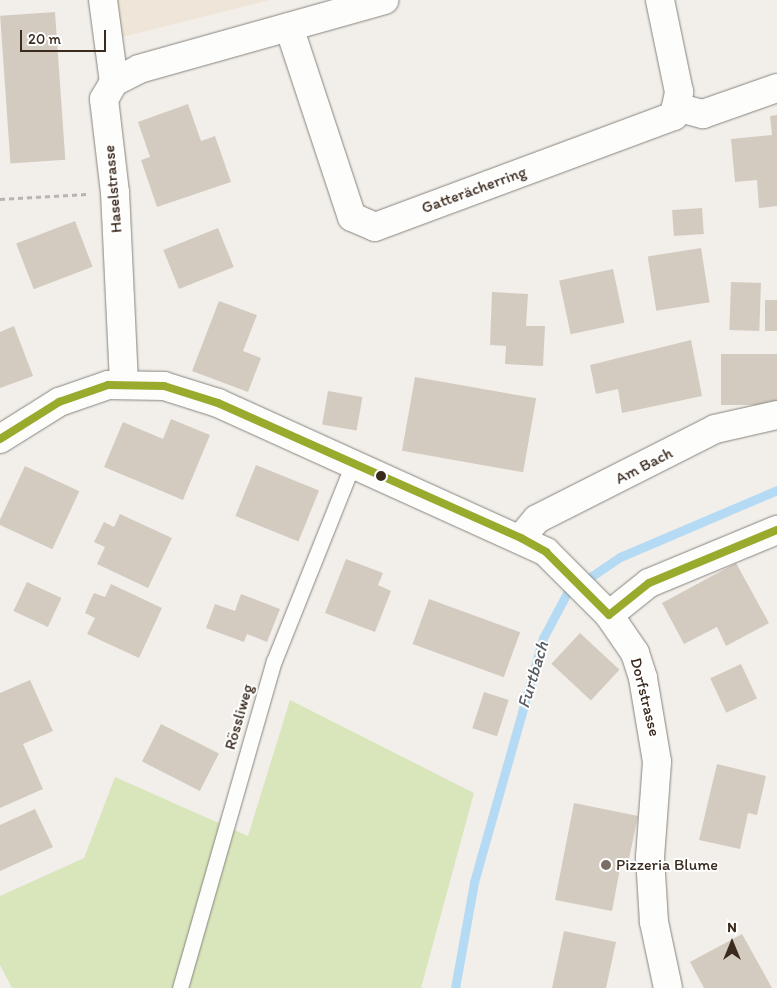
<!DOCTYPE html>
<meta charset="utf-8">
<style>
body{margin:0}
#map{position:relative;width:777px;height:988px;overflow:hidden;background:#f2efea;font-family:Itim,sans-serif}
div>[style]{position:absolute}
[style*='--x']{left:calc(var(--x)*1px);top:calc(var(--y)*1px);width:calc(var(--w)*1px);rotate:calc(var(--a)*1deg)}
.built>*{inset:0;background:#efe5d8}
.green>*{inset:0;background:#d9e6bb}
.stream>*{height:9px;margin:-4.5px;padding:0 4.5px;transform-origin:4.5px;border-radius:4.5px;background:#b5daf4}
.building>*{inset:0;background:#d3cbc0;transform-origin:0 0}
.path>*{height:3px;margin-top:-1.5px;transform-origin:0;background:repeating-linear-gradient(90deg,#b7b5b3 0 5px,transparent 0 9px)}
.roads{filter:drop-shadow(0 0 1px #88847f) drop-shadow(0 0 1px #88847f)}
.service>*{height:15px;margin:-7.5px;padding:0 7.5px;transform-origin:7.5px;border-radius:7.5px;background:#fdfdfc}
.minor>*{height:28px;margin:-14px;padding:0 14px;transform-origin:14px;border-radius:14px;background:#fdfdfc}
.bus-1>*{height:8px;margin:-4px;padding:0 4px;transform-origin:4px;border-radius:4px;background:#99aa2d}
.dots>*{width:14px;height:14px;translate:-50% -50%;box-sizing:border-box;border:2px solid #fff;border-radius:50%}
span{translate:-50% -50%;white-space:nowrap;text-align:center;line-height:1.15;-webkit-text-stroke:4px #fff;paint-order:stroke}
.street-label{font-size:16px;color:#3b2a1e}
.poi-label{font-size:16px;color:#3b2a1e}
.left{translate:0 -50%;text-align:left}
.water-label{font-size:18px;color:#585c60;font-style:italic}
.north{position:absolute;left:707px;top:918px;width:50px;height:50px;-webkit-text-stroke:4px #fff;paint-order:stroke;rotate:0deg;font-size:14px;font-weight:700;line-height:20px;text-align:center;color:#3b2a1e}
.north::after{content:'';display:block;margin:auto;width:18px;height:22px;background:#3b2a1e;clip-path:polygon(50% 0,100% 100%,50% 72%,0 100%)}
.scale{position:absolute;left:20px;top:30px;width:86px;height:22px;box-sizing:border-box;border:2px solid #3b2a1e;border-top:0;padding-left:6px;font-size:15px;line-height:18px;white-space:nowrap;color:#3b2a1e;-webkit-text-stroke:4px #fff;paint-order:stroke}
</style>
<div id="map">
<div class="built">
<i style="clip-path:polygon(112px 0,270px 0,115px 39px)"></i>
</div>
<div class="green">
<i style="clip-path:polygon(290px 700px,474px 793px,421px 988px,12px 988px,0 965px,0 896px,84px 858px,115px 777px,248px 836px)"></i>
</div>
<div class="stream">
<i style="--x:455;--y:988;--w:108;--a:-79.8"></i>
<i style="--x:474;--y:882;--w:254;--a:-74.2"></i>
<i style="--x:543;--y:638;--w:51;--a:-61.9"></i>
<i style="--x:567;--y:593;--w:64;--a:-34.2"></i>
<i style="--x:620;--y:557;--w:171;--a:-23.1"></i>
</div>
<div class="building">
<i style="left:55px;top:12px;width:148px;height:55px;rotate:86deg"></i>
<i style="clip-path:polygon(188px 104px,201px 141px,215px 136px,231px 182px,157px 207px,141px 160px,150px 157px,138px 122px)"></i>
<i style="clip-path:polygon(777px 115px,777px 206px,759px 208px,757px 180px,735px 182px,731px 139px,772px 135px,770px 116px)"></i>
<i style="left:702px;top:208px;width:26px;height:30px;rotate:86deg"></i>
<i style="left:75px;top:221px;width:49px;height:63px;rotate:69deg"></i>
<i style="left:218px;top:228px;width:42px;height:59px;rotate:68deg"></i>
<i style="left:701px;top:248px;width:55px;height:54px;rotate:81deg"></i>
<i style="left:613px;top:269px;width:55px;height:55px;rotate:78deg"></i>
<i style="left:731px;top:282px;width:30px;height:48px;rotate:2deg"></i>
<i style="clip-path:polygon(492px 292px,528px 294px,526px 326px,545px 326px,543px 366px,505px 364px,506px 346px,490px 345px)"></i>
<i style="left:777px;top:300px;width:31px;height:12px;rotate:90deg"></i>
<i style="clip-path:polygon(219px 301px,257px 315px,243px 351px,261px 358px,248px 392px,192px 371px)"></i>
<i style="clip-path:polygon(14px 326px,33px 376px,0 388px,0 332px)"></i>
<i style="clip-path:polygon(691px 340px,702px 396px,622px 413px,618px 389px,596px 394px,590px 365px)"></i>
<i style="left:777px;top:354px;width:51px;height:56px;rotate:90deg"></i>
<i style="left:415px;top:377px;width:123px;height:75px;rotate:10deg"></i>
<i style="left:328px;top:391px;width:35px;height:34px;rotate:10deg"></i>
<i style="clip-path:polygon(171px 419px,210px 435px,183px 500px,104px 467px,123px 422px,163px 439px)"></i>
<i style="left:256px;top:465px;width:68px;height:55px;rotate:22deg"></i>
<i style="left:25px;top:466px;width:60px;height:64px;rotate:25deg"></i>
<i style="clip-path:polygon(120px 514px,172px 538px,148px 588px,97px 564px,105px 547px,94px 542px,104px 522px,114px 527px)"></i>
<i style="clip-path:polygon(346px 559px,383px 573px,378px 585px,391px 591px,375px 632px,325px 613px)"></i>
<i style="clip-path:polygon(736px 563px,769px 623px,726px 646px,717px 627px,684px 644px,662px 603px)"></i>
<i style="left:27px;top:582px;width:38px;height:32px;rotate:25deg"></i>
<i style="clip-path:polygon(111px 584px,162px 608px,139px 658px,87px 634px,95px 618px,85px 613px,91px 599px,94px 593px,105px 597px)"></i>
<i style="clip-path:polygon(241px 594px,280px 609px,267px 642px,247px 634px,244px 642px,206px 628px,215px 604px,235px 611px)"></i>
<i style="left:429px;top:599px;width:97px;height:48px;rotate:20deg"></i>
<i style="left:580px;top:633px;width:54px;height:42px;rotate:43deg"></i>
<i style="left:741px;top:664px;width:38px;height:34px;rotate:65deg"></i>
<i style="clip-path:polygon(30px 680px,53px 731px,23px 744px,43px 789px,0 808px,0 693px)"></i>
<i style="left:484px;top:692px;width:26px;height:38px;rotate:18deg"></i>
<i style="left:161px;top:724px;width:65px;height:42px;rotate:27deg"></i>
<i style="clip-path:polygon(717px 764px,766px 776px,757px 815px,748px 813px,740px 849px,699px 840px)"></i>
<i style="clip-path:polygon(574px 803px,638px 816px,629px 859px,622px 858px,612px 911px,555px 900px)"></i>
<i style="clip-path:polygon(35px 809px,53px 847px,0 871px,0 825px)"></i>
<i style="clip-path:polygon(564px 931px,616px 942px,606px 988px,552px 988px)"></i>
<i style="clip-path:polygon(742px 934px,772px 988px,704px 988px,690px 962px)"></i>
</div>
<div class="path">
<i style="--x:0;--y:199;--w:87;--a:-3.3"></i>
</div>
<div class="roads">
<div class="service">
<i style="--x:180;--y:988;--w:340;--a:-74"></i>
<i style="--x:274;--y:661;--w:213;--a:-68.2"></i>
</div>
<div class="minor">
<i style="--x:103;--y:0;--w:83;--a:82.4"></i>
<i style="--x:114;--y:82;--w:20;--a:120"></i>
<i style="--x:104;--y:99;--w:94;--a:83.3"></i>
<i style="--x:115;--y:192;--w:190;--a:87.3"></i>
<i style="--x:289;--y:27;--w:200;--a:71.7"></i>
<i style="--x:352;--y:217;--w:25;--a:23"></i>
<i style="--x:375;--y:227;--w:319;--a:-20.4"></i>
<i style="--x:674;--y:116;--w:25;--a:-78"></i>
<i style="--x:679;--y:92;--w:94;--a:-101.7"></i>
<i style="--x:114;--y:82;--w:28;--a:-27"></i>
<i style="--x:139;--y:69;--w:255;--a:-15.7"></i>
<i style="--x:676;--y:107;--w:28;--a:15"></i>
<i style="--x:703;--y:114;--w:78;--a:-19.4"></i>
<i style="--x:0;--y:439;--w:70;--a:-32.1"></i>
<i style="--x:59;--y:402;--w:52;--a:-19.1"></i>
<i style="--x:108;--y:385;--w:56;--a:1"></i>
<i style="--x:164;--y:386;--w:57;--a:17.5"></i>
<i style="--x:218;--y:403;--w:360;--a:24.4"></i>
<i style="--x:546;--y:552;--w:89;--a:45"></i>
<i style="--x:609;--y:615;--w:46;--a:55.6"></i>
<i style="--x:635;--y:653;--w:26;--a:72"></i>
<i style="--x:643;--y:678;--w:85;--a:80.5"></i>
<i style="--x:657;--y:762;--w:95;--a:94.2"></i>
<i style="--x:650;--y:857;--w:65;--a:86.5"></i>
<i style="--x:654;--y:922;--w:67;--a:78"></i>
<i style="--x:521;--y:538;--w:25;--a:-50"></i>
<i style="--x:537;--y:519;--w:199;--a:-26.8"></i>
<i style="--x:715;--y:429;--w:64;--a:-12.7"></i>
<i style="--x:609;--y:615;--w:51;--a:-38.7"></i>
<i style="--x:649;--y:583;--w:139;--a:-22.5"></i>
</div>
</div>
<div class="bus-1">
<i style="--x:0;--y:439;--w:70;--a:-32.1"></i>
<i style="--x:59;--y:402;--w:52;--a:-19.1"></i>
<i style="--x:108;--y:385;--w:56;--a:1"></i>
<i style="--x:164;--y:386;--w:57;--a:17.5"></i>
<i style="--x:218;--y:403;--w:332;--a:24"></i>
<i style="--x:521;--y:538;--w:29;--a:29"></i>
<i style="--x:546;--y:552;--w:89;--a:45"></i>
<i style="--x:609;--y:615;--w:51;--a:-38.7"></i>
<i style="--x:649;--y:583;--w:139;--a:-22.5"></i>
</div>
<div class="dots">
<i style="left:381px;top:476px;background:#3b2a1e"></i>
<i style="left:606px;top:865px;background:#7b6f65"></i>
</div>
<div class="street-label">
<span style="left:113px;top:189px;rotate:-95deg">Haselstrasse</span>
<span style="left:474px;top:190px;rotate:-20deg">Gatterächerring</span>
<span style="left:644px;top:466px;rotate:-27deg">Am Bach</span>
<span style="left:645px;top:697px;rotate:76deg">Dorfstrasse</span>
<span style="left:239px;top:717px;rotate:-74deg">Rössliweg</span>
</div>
<div class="poi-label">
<span class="left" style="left:616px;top:865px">Pizzeria Blume</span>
</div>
<div class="water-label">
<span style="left:533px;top:675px;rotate:-73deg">Furtbach</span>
</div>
<div class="north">N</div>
<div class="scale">20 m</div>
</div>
